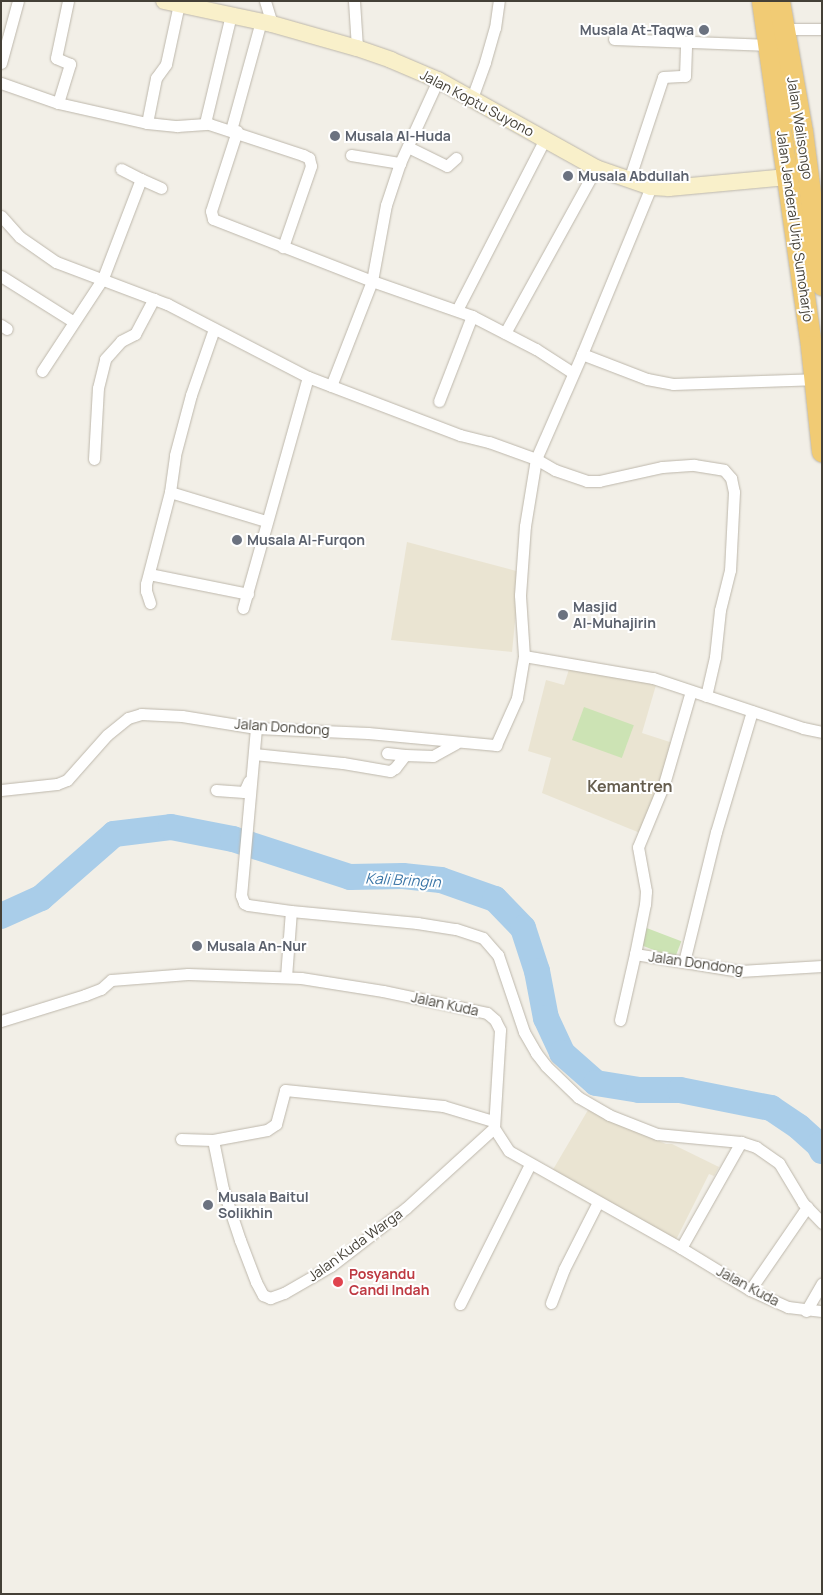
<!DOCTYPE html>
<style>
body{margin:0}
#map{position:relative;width:823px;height:1595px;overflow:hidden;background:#f2efe7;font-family:Manrope,sans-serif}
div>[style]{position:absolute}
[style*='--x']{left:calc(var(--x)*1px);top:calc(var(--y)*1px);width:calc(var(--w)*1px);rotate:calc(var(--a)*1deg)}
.education>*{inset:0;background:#eae4d2}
.green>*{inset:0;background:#cce3b4;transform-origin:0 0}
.river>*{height:26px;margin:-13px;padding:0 13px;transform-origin:13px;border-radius:13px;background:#a9cde9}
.roads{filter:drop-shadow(0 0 1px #bdb7ab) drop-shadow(0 0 1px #bdb7ab)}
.street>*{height:11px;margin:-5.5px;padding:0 5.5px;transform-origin:5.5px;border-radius:5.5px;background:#fff}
.secondary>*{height:16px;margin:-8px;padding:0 8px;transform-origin:8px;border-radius:8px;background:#f9f0ca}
.highway>*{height:21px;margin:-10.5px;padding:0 10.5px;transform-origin:10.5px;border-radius:10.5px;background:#f1cb74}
.dots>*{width:14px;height:14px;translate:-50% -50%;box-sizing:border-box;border:2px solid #fff;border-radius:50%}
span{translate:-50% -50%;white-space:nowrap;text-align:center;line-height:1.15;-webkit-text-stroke:4px #fff;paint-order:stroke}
.worship-label{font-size:14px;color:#5b616d;font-weight:700}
.right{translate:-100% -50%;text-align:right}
.left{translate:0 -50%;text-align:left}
.street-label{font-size:14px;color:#444037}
.health-label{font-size:14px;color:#be3a42;font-weight:700}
.water-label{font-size:15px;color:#3a75a6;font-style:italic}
.quarter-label{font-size:16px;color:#665e4f;font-weight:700}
.frame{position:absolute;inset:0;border:2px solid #444037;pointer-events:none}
</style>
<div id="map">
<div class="education">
<i style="clip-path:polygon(407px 542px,520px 572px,512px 652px,391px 640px)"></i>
<i style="clip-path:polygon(571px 663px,656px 685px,642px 733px,673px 743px,645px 835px,542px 793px,551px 758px,528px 751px,546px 680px,564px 685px)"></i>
<i style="clip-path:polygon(588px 1110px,666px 1144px,672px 1144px,719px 1167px,714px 1176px,709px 1174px,676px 1240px,551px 1173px)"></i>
</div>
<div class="green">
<i style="left:584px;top:707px;width:53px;height:35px;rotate:20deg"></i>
<i style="left:644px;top:927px;width:40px;height:18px;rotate:21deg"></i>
</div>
<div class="river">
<i style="--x:1;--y:916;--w:44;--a:-24.2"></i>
<i style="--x:41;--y:898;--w:97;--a:-41.2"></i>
<i style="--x:114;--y:834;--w:57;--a:-7"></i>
<i style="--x:171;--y:827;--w:63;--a:11"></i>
<i style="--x:233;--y:839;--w:123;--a:18"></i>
<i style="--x:350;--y:877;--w:53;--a:-1.1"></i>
<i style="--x:403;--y:876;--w:38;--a:6"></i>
<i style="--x:441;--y:880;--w:57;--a:19.4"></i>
<i style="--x:495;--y:899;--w:40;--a:46"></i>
<i style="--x:523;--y:928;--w:45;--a:72"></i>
<i style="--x:537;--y:971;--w:48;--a:79.2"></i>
<i style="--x:546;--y:1018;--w:38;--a:65"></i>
<i style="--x:562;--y:1053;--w:45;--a:41.4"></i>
<i style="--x:596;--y:1083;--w:44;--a:9.2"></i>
<i style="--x:639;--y:1090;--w:41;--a:0"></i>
<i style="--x:680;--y:1090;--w:93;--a:11.2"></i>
<i style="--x:771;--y:1108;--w:34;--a:34"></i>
<i style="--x:799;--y:1127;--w:27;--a:42"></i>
<i style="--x:819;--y:1145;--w:7;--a:63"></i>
</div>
<div class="roads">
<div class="street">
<i style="--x:265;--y:1;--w:24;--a:73"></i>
<i style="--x:354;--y:1;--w:47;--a:86.3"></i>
<i style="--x:783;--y:29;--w:39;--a:0"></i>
<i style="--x:614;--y:39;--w:156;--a:2.2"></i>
<i style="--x:1;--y:63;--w:64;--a:-74.7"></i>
<i style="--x:1;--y:83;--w:60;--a:19.3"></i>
<i style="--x:58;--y:103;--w:91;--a:12.7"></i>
<i style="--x:147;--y:123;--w:30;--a:6"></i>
<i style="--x:177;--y:126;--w:32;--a:-4"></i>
<i style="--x:209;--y:124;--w:99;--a:18.3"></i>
<i style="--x:303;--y:155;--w:7;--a:27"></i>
<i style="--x:309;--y:158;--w:8;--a:76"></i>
<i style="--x:311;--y:166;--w:86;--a:109.1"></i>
<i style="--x:472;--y:98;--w:38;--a:-70"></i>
<i style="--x:485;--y:62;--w:35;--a:-74"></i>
<i style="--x:495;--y:28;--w:27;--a:-82"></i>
<i style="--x:58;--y:103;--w:41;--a:-72.9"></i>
<i style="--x:70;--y:64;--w:15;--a:-157"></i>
<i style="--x:56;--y:58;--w:58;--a:-78.1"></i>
<i style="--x:147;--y:123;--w:46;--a:-78.7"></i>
<i style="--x:156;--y:78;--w:17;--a:-54"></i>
<i style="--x:166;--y:64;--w:61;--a:-77.8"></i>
<i style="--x:205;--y:123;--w:111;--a:-76.5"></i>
<i style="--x:231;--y:130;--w:113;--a:-74.6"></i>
<i style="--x:237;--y:131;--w:84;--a:108"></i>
<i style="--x:211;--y:211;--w:8;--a:76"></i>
<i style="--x:213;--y:219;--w:171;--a:21.3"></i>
<i style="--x:372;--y:281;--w:106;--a:19.3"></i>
<i style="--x:472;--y:316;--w:72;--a:27.3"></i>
<i style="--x:536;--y:349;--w:44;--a:33"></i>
<i style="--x:408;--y:147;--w:43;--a:26"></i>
<i style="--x:447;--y:166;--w:12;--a:-42"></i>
<i style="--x:351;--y:155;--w:50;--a:9.3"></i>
<i style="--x:121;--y:169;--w:22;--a:27"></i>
<i style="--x:629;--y:180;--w:108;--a:-71.7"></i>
<i style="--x:663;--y:77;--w:22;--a:-3"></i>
<i style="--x:685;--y:76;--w:33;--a:-88"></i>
<i style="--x:1;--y:216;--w:28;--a:48"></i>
<i style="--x:20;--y:237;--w:44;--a:34.8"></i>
<i style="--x:56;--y:262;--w:119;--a:20.7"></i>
<i style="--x:167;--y:304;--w:159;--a:27.4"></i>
<i style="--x:308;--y:377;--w:163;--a:20.9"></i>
<i style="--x:460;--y:435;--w:30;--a:14"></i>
<i style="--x:489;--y:442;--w:50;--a:19.9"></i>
<i style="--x:536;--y:459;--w:22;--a:30"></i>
<i style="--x:555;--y:470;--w:34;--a:19"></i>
<i style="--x:587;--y:481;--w:12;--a:0"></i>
<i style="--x:599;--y:481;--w:65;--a:-12.5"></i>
<i style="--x:662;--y:467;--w:32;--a:-4"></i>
<i style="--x:694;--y:465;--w:30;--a:9"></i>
<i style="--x:724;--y:470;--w:11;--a:49"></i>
<i style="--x:731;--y:478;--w:14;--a:78"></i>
<i style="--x:734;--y:492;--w:78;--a:92.9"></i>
<i style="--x:730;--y:570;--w:41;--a:104"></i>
<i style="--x:720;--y:610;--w:47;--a:96.1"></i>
<i style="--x:715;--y:657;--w:40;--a:103"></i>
<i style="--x:1;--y:276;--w:86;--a:32.2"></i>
<i style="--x:457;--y:310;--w:192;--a:-62.8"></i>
<i style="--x:1;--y:325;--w:7;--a:34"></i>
<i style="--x:505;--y:333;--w:188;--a:-61.1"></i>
<i style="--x:582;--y:354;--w:70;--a:21"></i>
<i style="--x:647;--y:379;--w:26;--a:11"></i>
<i style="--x:673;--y:384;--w:141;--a:-2"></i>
<i style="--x:42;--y:371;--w:111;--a:-56.7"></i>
<i style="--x:103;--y:278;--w:106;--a:-69"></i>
<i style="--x:141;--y:179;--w:22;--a:24"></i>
<i style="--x:331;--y:386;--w:113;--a:-68.7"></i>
<i style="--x:372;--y:281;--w:77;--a:-79.6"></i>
<i style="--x:386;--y:205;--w:44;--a:-71.6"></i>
<i style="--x:400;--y:163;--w:91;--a:-65.4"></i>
<i style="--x:439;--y:401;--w:91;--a:-68.8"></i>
<i style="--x:94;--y:459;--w:71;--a:-86.8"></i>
<i style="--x:98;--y:388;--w:30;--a:-76"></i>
<i style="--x:105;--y:359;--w:24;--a:-48"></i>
<i style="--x:121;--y:341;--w:16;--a:-27"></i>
<i style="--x:135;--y:334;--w:40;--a:-62"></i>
<i style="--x:170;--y:492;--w:100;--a:16.8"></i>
<i style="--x:149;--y:574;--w:101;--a:11.4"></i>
<i style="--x:150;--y:603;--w:13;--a:-108"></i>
<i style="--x:146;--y:591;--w:7;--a:-90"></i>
<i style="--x:146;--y:584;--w:95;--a:-75.4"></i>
<i style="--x:170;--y:492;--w:37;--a:-82"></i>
<i style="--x:175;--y:455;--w:62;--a:-75.1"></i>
<i style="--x:191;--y:395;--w:70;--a:-70.8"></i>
<i style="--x:243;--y:608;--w:240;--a:-74.3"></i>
<i style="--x:524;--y:656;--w:131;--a:9.7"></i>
<i style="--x:653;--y:678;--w:158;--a:18.4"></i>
<i style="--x:803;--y:728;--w:19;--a:12"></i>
<i style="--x:691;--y:691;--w:97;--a:106.2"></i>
<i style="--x:664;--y:784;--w:68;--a:112.4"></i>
<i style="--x:638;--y:847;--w:45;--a:79.7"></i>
<i style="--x:646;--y:891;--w:13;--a:94"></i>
<i style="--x:645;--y:904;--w:51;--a:101.3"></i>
<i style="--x:635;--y:954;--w:106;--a:9.2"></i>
<i style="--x:740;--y:971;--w:82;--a:-3.5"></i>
<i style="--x:256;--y:728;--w:168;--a:95.1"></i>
<i style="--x:241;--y:895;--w:9;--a:69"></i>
<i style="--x:244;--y:903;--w:4;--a:27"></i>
<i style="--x:248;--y:905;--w:43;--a:7.9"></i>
<i style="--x:291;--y:911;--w:127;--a:5.4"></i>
<i style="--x:417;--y:923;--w:39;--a:9"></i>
<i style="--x:456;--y:929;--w:28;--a:18"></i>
<i style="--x:483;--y:938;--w:23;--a:49"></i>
<i style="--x:498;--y:955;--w:81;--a:71.3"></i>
<i style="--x:524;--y:1032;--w:24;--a:60"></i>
<i style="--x:536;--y:1053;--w:16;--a:52"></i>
<i style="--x:546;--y:1066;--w:45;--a:44.1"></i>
<i style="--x:578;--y:1097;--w:36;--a:30"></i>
<i style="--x:609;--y:1115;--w:52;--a:21.6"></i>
<i style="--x:657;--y:1134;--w:84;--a:5.4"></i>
<i style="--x:741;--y:1142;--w:16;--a:18"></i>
<i style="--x:756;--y:1147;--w:28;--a:35"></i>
<i style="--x:779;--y:1163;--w:47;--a:59"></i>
<i style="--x:803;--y:1203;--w:28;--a:46"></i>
<i style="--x:387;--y:753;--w:18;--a:6"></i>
<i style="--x:254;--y:754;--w:89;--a:5.8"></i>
<i style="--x:343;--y:763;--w:48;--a:9.7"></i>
<i style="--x:390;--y:771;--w:6;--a:-31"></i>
<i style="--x:395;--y:768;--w:16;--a:-52"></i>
<i style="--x:405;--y:755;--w:28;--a:2"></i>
<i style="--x:433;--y:756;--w:26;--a:-29"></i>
<i style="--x:1;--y:790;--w:56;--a:-6.1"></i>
<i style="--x:57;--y:784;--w:11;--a:-22"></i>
<i style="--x:67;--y:780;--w:60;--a:-48.4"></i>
<i style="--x:107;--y:735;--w:27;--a:-39"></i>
<i style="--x:128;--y:718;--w:14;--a:-17"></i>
<i style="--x:141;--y:714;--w:41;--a:2.8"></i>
<i style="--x:182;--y:716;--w:75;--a:9.2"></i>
<i style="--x:256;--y:728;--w:112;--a:2.6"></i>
<i style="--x:368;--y:733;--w:129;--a:5.4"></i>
<i style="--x:496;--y:745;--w:51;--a:-65.9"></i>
<i style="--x:517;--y:698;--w:43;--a:-80.5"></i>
<i style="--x:524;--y:656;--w:61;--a:-93.8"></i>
<i style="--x:520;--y:595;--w:69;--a:-85.9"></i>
<i style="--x:525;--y:526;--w:68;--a:-80.7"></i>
<i style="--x:536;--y:459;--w:115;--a:-66.3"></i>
<i style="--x:582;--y:354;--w:181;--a:-67.6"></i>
<i style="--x:216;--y:790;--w:28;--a:4"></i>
<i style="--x:244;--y:792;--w:12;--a:-66"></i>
<i style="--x:684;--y:962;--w:134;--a:-76.2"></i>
<i style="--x:716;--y:832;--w:126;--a:-73.4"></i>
<i style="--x:286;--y:977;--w:66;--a:-85.7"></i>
<i style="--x:620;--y:1020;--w:68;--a:-77.2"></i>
<i style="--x:1;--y:1021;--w:88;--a:-17.2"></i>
<i style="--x:85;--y:995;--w:17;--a:-21"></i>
<i style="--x:101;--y:989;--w:13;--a:-42"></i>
<i style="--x:111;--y:980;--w:77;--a:-4.5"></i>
<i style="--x:188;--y:974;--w:113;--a:2"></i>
<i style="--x:301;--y:978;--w:83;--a:9"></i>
<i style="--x:383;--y:991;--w:106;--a:11.9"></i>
<i style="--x:487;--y:1013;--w:11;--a:41"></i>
<i style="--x:495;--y:1020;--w:11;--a:63"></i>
<i style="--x:500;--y:1030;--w:98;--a:93.5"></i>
<i style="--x:494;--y:1128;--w:27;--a:57"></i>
<i style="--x:509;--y:1151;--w:197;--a:29.4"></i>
<i style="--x:681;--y:1248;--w:81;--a:31.3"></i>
<i style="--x:750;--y:1290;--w:42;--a:24.1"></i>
<i style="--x:788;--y:1307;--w:34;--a:7"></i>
<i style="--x:181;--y:1139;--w:32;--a:2"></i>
<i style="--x:213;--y:1140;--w:55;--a:-10.5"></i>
<i style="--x:267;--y:1130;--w:11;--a:-34"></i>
<i style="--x:276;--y:1124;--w:35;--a:-75"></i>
<i style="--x:285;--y:1090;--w:159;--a:5.8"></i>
<i style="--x:443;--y:1106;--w:52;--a:16.7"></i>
<i style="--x:213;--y:1140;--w:50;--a:78.5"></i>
<i style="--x:223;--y:1189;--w:54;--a:71.6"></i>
<i style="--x:240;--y:1240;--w:45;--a:69.1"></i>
<i style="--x:256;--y:1282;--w:15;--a:62"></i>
<i style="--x:263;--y:1295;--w:8;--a:23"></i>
<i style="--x:270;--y:1298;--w:15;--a:-20"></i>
<i style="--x:284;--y:1293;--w:54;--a:-29.9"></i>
<i style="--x:331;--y:1266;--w:95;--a:-37.7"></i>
<i style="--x:406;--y:1208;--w:119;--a:-42.3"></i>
<i style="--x:681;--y:1248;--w:122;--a:-60.5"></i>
<i style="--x:750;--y:1290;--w:101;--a:-55.5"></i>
<i style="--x:551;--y:1303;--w:36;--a:-69"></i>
<i style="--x:564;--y:1269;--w:75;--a:-63.1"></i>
<i style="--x:460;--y:1304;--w:157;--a:-63.4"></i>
<i style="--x:806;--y:1311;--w:32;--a:-60"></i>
</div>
<div class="secondary">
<i style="--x:164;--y:1;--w:110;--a:12"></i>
<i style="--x:272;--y:24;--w:88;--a:15.8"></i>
<i style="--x:357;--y:48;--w:36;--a:19"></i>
<i style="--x:391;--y:60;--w:51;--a:23.1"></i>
<i style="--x:438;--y:80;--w:181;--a:29.1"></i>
<i style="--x:596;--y:168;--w:58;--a:19.1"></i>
<i style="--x:651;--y:187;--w:18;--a:3"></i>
<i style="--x:669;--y:188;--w:119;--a:-5.3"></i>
</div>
<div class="highway">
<i style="--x:762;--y:1;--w:348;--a:81.9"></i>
<i style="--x:811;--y:346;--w:106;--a:84"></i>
<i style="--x:779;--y:1;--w:132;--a:80"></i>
<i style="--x:802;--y:131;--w:155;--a:82.6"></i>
</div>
</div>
<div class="dots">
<i style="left:704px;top:30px;background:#6b7280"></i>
<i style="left:335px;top:136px;background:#6b7280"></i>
<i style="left:568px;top:176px;background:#6b7280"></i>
<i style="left:237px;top:540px;background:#6b7280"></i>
<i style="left:563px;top:615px;background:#6b7280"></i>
<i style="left:197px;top:946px;background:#6b7280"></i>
<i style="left:208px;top:1205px;background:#6b7280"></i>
<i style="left:338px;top:1282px;background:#e0444e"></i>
</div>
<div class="worship-label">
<span class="right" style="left:694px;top:30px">Musala At-Taqwa</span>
<span class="left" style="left:345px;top:136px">Musala Al-Huda</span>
<span class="left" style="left:578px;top:176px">Musala Abdullah</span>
<span class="left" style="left:247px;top:540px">Musala Al-Furqon</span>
<span class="left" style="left:573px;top:615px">Masjid<br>Al-Muhajirin</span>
<span class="left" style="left:207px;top:946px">Musala An-Nur</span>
<span class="left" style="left:218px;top:1205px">Musala Baitul<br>Solikhin</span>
</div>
<div class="street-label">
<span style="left:477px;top:103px;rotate:28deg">Jalan Koptu Suyono</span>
<span style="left:800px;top:128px;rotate:81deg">Jalan Walisongo</span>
<span style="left:795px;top:226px;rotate:82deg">Jalan Jenderal Urip Sumoharjo</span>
<span style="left:282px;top:727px;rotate:4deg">Jalan Dondong</span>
<span style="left:696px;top:963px;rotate:8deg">Jalan Dondong</span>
<span style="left:445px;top:1004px;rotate:12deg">Jalan Kuda</span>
<span style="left:355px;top:1245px;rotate:-36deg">Jalan Kuda Warga</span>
<span style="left:748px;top:1286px;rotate:28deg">Jalan Kuda</span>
</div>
<div class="health-label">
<span class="left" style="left:349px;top:1282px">Posyandu<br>Candi Indah</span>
</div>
<div class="water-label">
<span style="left:403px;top:880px;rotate:3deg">Kali Bringin</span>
</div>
<div class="quarter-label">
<span style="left:630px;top:786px">Kemantren</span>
</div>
<div class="frame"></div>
</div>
